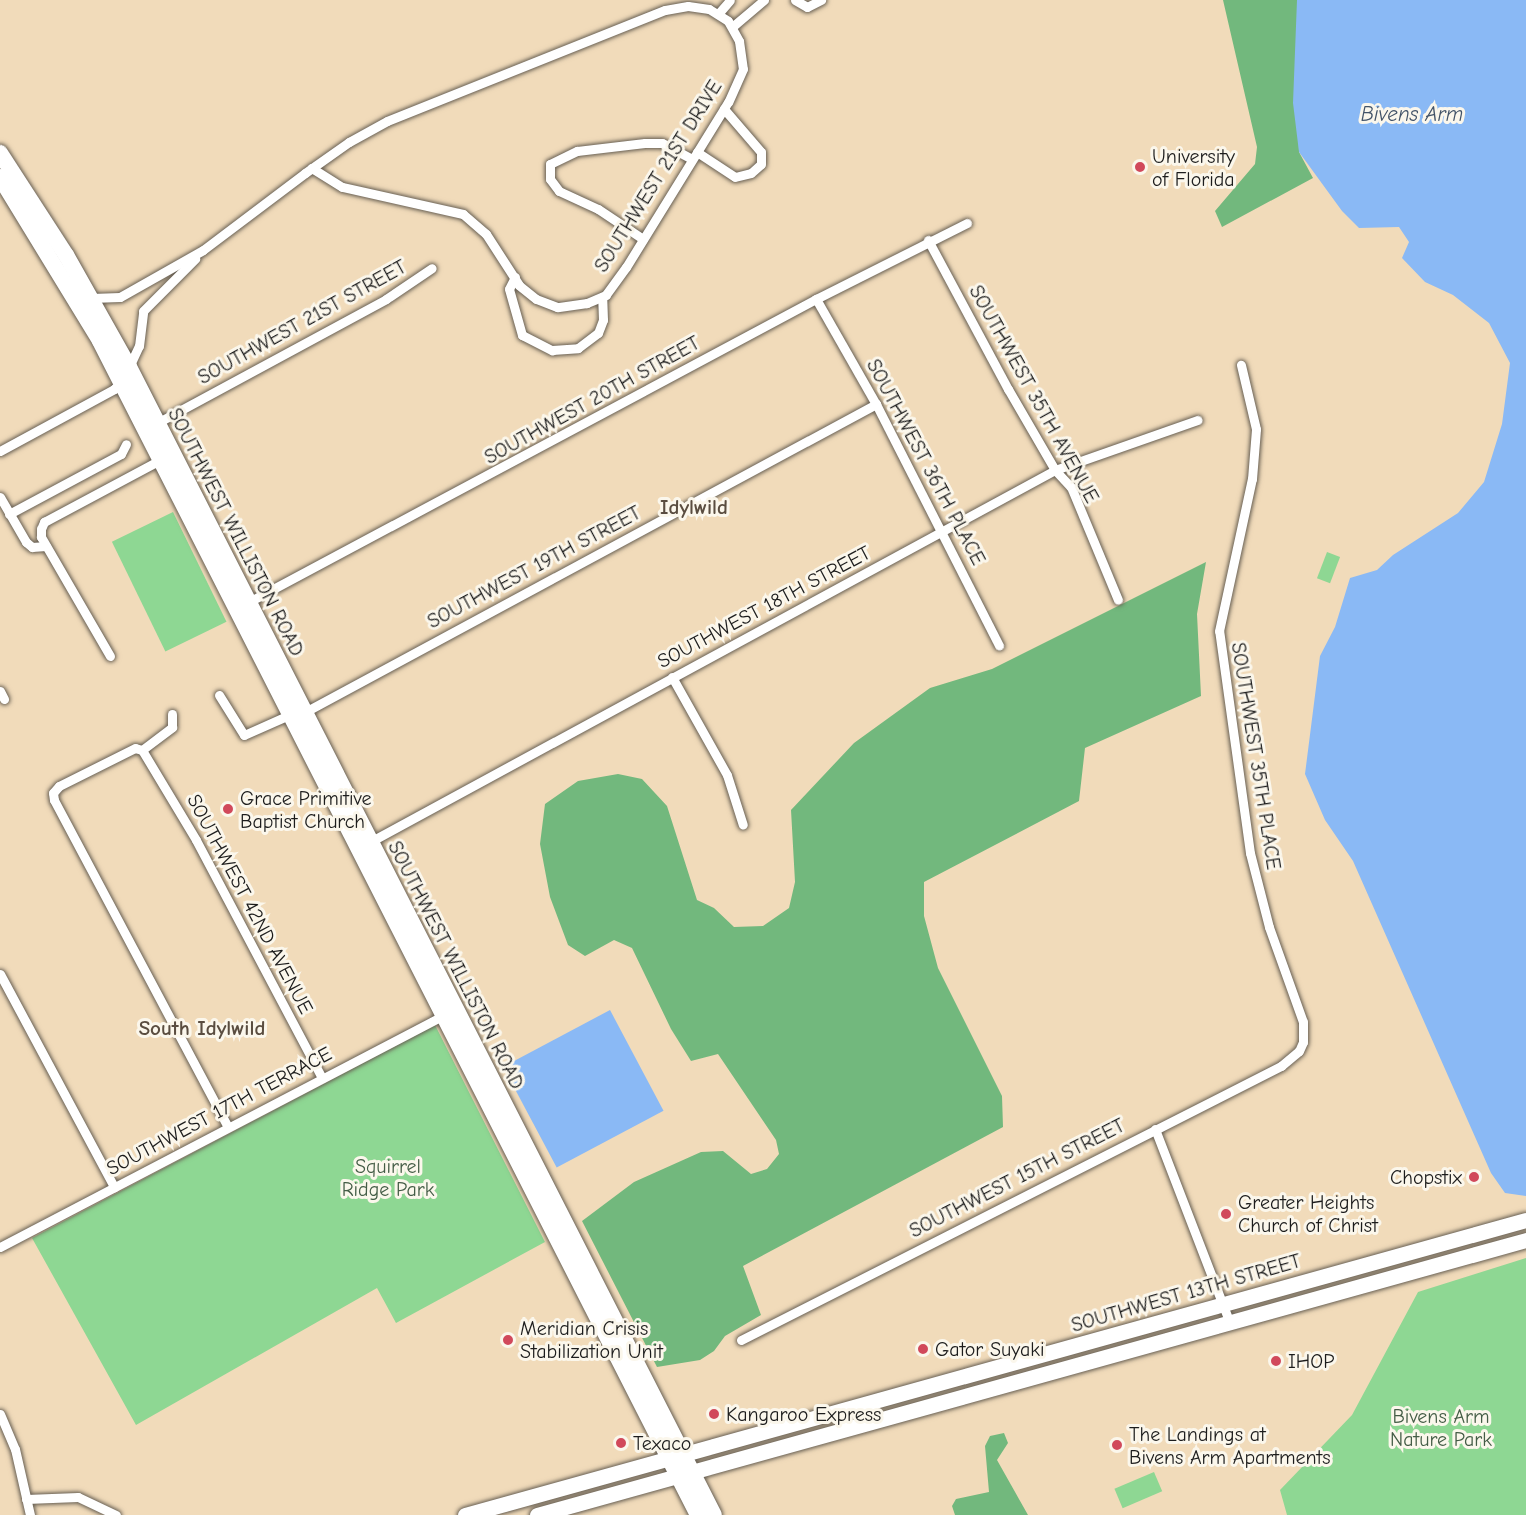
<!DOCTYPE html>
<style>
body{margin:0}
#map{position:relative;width:1526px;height:1515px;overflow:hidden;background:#f1dbba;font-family:"Comic Neue",sans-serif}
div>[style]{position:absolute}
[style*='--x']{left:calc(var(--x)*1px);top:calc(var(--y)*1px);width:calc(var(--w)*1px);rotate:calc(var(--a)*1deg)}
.green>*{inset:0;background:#8ed793;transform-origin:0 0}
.forest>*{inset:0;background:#72b87d}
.water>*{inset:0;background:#8ab9f5;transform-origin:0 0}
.roads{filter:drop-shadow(0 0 2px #675f53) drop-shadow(0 0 2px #675f53)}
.street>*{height:9px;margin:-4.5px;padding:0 4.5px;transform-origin:4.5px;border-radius:4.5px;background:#fff}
.primary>*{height:15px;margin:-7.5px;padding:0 7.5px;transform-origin:7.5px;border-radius:7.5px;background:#fff}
.highway>*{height:16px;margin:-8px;padding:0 8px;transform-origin:8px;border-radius:8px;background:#fff}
.dots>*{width:16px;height:16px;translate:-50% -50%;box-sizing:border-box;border:3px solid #fbf7ec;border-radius:50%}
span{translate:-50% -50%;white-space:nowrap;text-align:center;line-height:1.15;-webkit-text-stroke:6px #fbf7ec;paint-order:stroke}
.poi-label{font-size:20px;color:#1c1c1c}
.left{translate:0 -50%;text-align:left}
.right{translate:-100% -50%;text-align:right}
.street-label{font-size:20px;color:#1c1c1c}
.park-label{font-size:20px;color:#445d46}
.water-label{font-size:21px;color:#425368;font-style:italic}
.neighbourhood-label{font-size:21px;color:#5a4d40;font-weight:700}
</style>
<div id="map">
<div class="green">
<i style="left:173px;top:512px;width:122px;height:68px;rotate:64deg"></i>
<i style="left:1327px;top:552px;width:14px;height:28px;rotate:21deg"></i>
<i style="clip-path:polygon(435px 1025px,545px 1242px,396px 1323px,377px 1288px,136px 1425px,32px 1238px)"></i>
<i style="clip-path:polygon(1526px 1258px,1526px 1515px,1287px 1515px,1280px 1490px,1352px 1415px,1418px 1292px)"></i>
<i style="left:1154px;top:1472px;width:21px;height:43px;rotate:67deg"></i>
</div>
<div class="forest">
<i style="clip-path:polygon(1223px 0,1297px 0,1299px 152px,1313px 178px,1222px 227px,1215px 211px,1255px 164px,1257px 147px)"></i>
<i style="clip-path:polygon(1206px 562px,1197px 614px,1201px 696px,1085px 748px,1079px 801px,924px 882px,924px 916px,938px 968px,1002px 1096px,1003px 1127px,743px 1266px,761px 1315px,725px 1336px,714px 1351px,700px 1360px,657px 1367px,582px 1221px,634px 1182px,701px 1152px,723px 1151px,751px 1174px,767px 1169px,779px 1154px,776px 1140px,718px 1054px,691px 1061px,671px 1029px,632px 948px,614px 940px,585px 956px,568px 945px,550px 897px,540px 844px,545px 804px,578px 781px,618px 774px,642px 779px,667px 806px,697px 900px,714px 908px,734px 927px,763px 926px,789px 908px,795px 882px,791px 810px,854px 743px,930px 688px,992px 669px)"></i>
<i style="clip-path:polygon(1004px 1433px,1008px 1443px,997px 1460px,1028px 1515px,955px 1515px,952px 1506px,956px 1499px,989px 1492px,985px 1446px,990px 1436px)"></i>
</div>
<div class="water">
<i style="clip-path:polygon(1297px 0,1526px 0,1526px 1196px,1505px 1193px,1491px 1173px,1353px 861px,1325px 820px,1305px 774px,1320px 656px,1335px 627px,1350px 578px,1377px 570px,1393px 555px,1458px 513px,1484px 482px,1502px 424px,1510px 363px,1489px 323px,1453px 295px,1425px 282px,1402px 258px,1409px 242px,1399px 227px,1359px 228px,1342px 211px,1299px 152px,1293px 103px)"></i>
<i style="left:610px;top:1010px;width:114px;height:121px;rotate:62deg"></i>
</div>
<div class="roads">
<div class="street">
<i style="--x:795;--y:0;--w:14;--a:30"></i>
<i style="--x:807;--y:7;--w:16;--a:-27"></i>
<i style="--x:718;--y:14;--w:18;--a:-49"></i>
<i style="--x:732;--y:27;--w:42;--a:-40.2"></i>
<i style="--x:697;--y:152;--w:45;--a:33.3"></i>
<i style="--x:735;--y:177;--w:16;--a:-14"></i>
<i style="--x:751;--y:173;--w:13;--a:-42"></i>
<i style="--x:761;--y:164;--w:12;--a:-90"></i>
<i style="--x:761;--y:152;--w:57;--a:-130.7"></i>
<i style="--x:643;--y:239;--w:54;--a:-146.3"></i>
<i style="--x:598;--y:209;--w:43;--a:-155.2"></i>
<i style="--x:559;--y:191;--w:15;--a:-127"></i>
<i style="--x:550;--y:179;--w:15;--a:-90"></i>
<i style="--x:550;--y:164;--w:30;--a:-26"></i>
<i style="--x:577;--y:151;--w:68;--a:-6.7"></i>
<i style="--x:645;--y:143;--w:17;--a:0"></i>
<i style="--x:662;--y:143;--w:34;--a:28"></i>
<i style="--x:928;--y:240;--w:169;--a:61.8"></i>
<i style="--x:1008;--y:389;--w:94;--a:59.9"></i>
<i style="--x:1055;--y:470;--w:23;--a:47"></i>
<i style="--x:1071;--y:487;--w:122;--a:67.4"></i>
<i style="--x:515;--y:277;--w:13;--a:117"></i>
<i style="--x:509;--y:289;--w:48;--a:74.2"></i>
<i style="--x:522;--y:335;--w:34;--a:27"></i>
<i style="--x:552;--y:350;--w:26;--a:-4"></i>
<i style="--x:578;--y:348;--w:25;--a:-37"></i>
<i style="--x:598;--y:333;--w:14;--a:-69"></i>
<i style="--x:603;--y:320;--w:23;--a:-92"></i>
<i style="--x:91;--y:298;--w:29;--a:-2"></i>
<i style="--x:120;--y:297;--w:95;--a:-29.5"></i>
<i style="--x:203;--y:250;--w:128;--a:-37"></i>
<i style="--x:305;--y:173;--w:54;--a:-35.2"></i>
<i style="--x:349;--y:142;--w:43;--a:-28.9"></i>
<i style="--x:387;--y:121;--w:299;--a:-21.8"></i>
<i style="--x:665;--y:10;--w:23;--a:-10"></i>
<i style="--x:688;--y:6;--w:21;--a:8"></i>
<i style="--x:709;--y:9;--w:22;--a:32"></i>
<i style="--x:728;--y:21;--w:23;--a:61"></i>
<i style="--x:739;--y:41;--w:28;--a:82"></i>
<i style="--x:743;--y:69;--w:36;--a:114"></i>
<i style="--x:728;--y:102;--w:194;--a:121.7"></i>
<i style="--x:626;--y:267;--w:34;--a:126"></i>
<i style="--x:606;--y:295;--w:21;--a:157"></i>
<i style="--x:587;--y:303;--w:30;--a:172"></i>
<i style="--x:557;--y:307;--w:22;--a:-159"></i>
<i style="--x:536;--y:299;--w:22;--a:-141"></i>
<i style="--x:519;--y:285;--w:61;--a:-122.9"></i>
<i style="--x:486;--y:234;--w:30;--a:-139"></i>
<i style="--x:463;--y:214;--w:124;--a:-167.4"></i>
<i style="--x:342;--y:187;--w:36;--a:-148"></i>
<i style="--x:816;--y:299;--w:121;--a:60.3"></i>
<i style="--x:876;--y:404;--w:271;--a:63"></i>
<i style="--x:129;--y:367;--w:23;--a:-65"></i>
<i style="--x:139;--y:346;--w:35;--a:-83"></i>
<i style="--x:143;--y:311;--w:74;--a:-45"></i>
<i style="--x:157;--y:423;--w:260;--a:-28.4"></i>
<i style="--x:386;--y:299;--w:55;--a:-34"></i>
<i style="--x:0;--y:451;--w:130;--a:-28.5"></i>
<i style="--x:114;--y:389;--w:13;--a:-45"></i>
<i style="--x:0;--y:497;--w:52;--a:60"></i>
<i style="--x:26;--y:542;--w:8;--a:40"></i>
<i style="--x:32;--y:547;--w:14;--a:-4"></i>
<i style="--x:9;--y:514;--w:127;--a:-28.2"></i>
<i style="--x:121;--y:454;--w:11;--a:-63"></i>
<i style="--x:245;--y:604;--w:647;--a:-28.11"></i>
<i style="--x:816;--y:299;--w:169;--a:-26.7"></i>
<i style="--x:110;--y:656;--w:138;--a:-120.1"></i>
<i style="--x:41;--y:537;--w:8;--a:-90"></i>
<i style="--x:41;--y:529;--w:8;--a:-67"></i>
<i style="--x:44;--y:522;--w:132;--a:-28.1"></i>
<i style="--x:672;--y:677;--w:112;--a:60.7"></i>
<i style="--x:727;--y:775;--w:52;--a:72.3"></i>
<i style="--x:0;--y:691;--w:9;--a:63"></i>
<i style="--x:219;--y:695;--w:47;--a:58"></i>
<i style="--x:244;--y:735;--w:49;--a:-24"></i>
<i style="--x:305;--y:712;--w:649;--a:-28.34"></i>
<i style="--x:142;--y:750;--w:7;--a:-164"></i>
<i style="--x:135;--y:748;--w:85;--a:153.4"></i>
<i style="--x:59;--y:786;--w:9;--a:131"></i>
<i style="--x:53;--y:793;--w:7;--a:82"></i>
<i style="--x:54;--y:800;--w:370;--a:62"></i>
<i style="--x:142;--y:750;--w:105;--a:59"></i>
<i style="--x:196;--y:840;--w:269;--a:62.1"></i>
<i style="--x:142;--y:750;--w:38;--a:-37"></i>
<i style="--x:172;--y:727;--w:13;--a:-90"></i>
<i style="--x:368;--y:843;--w:782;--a:-28.5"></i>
<i style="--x:1055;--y:470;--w:151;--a:-19.3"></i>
<i style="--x:0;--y:974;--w:242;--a:61.8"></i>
<i style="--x:1155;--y:1129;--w:208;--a:68.9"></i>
<i style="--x:0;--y:1247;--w:503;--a:-27.58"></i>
<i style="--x:741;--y:1340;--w:606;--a:-26.9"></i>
<i style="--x:1281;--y:1066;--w:23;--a:-40"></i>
<i style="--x:1299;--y:1051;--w:10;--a:-66"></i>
<i style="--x:1303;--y:1042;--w:20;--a:-90"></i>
<i style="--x:1303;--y:1022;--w:101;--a:-109.7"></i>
<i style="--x:1269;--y:927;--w:76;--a:-104.4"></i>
<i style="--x:1250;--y:853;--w:224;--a:-97.9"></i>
<i style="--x:1219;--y:631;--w:156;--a:-77.8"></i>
<i style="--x:1252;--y:479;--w:50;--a:-85.4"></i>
<i style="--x:1256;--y:429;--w:66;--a:-103.2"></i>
<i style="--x:0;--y:1414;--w:38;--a:67"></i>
<i style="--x:15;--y:1449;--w:68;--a:77.2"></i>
<i style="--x:26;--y:1499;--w:52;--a:-2.2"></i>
<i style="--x:78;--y:1497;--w:42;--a:25.3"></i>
</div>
<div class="primary">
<i style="--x:465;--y:1515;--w:1101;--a:-15.54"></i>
<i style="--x:537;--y:1515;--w:1027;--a:-15.54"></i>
</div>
<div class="highway">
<i style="--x:0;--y:153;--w:121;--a:57.1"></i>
<i style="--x:66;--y:255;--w:129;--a:60.6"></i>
<i style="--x:129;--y:367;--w:1288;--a:63"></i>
<i style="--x:0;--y:177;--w:192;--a:58.6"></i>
<i style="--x:100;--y:341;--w:1318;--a:63.01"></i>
</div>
</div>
<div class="dots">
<i style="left:1140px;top:167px;background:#d1495b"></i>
<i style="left:228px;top:809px;background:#d1495b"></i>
<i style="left:1474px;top:1177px;background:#d1495b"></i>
<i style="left:1226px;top:1214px;background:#d1495b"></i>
<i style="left:508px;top:1340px;background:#d1495b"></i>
<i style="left:923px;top:1349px;background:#d1495b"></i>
<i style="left:1276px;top:1361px;background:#d1495b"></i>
<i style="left:714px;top:1414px;background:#d1495b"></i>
<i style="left:621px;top:1443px;background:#d1495b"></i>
<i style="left:1117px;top:1445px;background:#d1495b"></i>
</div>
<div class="poi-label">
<span class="left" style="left:1152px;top:168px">University<br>of Florida</span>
<span class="left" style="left:240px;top:810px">Grace Primitive<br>Baptist Church</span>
<span class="right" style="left:1462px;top:1177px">Chopstix</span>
<span class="left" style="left:1238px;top:1214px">Greater Heights<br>Church of Christ</span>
<span class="left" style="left:520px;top:1340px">Meridian Crisis<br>Stabilization Unit</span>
<span class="left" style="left:935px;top:1349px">Gator Suyaki</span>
<span class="left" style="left:1288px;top:1361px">IHOP</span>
<span class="left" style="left:726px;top:1414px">Kangaroo Express</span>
<span class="left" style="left:1129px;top:1446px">The Landings at<br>Bivens Arm Apartments</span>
<span class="left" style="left:633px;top:1443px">Texaco</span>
</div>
<div class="street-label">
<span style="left:658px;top:176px;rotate:-58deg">SOUTHWEST 21ST DRIVE</span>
<span style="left:302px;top:322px;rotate:-29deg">SOUTHWEST 21ST STREET</span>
<span style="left:1034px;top:394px;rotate:61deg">SOUTHWEST 35TH AVENUE</span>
<span style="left:592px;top:400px;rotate:-29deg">SOUTHWEST 20TH STREET</span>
<span style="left:926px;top:462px;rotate:62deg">SOUTHWEST 36TH PLACE</span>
<span style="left:236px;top:532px;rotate:63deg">SOUTHWEST WILLISTON ROAD</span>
<span style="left:534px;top:567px;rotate:-28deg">SOUTHWEST 19TH STREET</span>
<span style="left:764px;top:607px;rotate:-28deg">SOUTHWEST 18TH STREET</span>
<span style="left:1256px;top:756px;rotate:81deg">SOUTHWEST 35TH PLACE</span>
<span style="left:250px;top:904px;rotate:62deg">SOUTHWEST 42ND AVENUE</span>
<span style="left:456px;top:965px;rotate:63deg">SOUTHWEST WILLISTON ROAD</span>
<span style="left:219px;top:1111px;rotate:-28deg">SOUTHWEST 17TH TERRACE</span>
<span style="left:1017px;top:1178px;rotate:-27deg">SOUTHWEST 15TH STREET</span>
<span style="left:1186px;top:1293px;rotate:-16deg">SOUTHWEST 13TH STREET</span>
</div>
<div class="park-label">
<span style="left:388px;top:1178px">Squirrel<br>Ridge Park</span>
<span style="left:1441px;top:1428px">Bivens Arm<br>Nature Park</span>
</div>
<div class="water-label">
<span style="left:1412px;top:114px">Bivens Arm</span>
</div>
<div class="neighbourhood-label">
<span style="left:694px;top:507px">Idylwild</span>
<span style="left:202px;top:1028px">South Idylwild</span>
</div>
</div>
